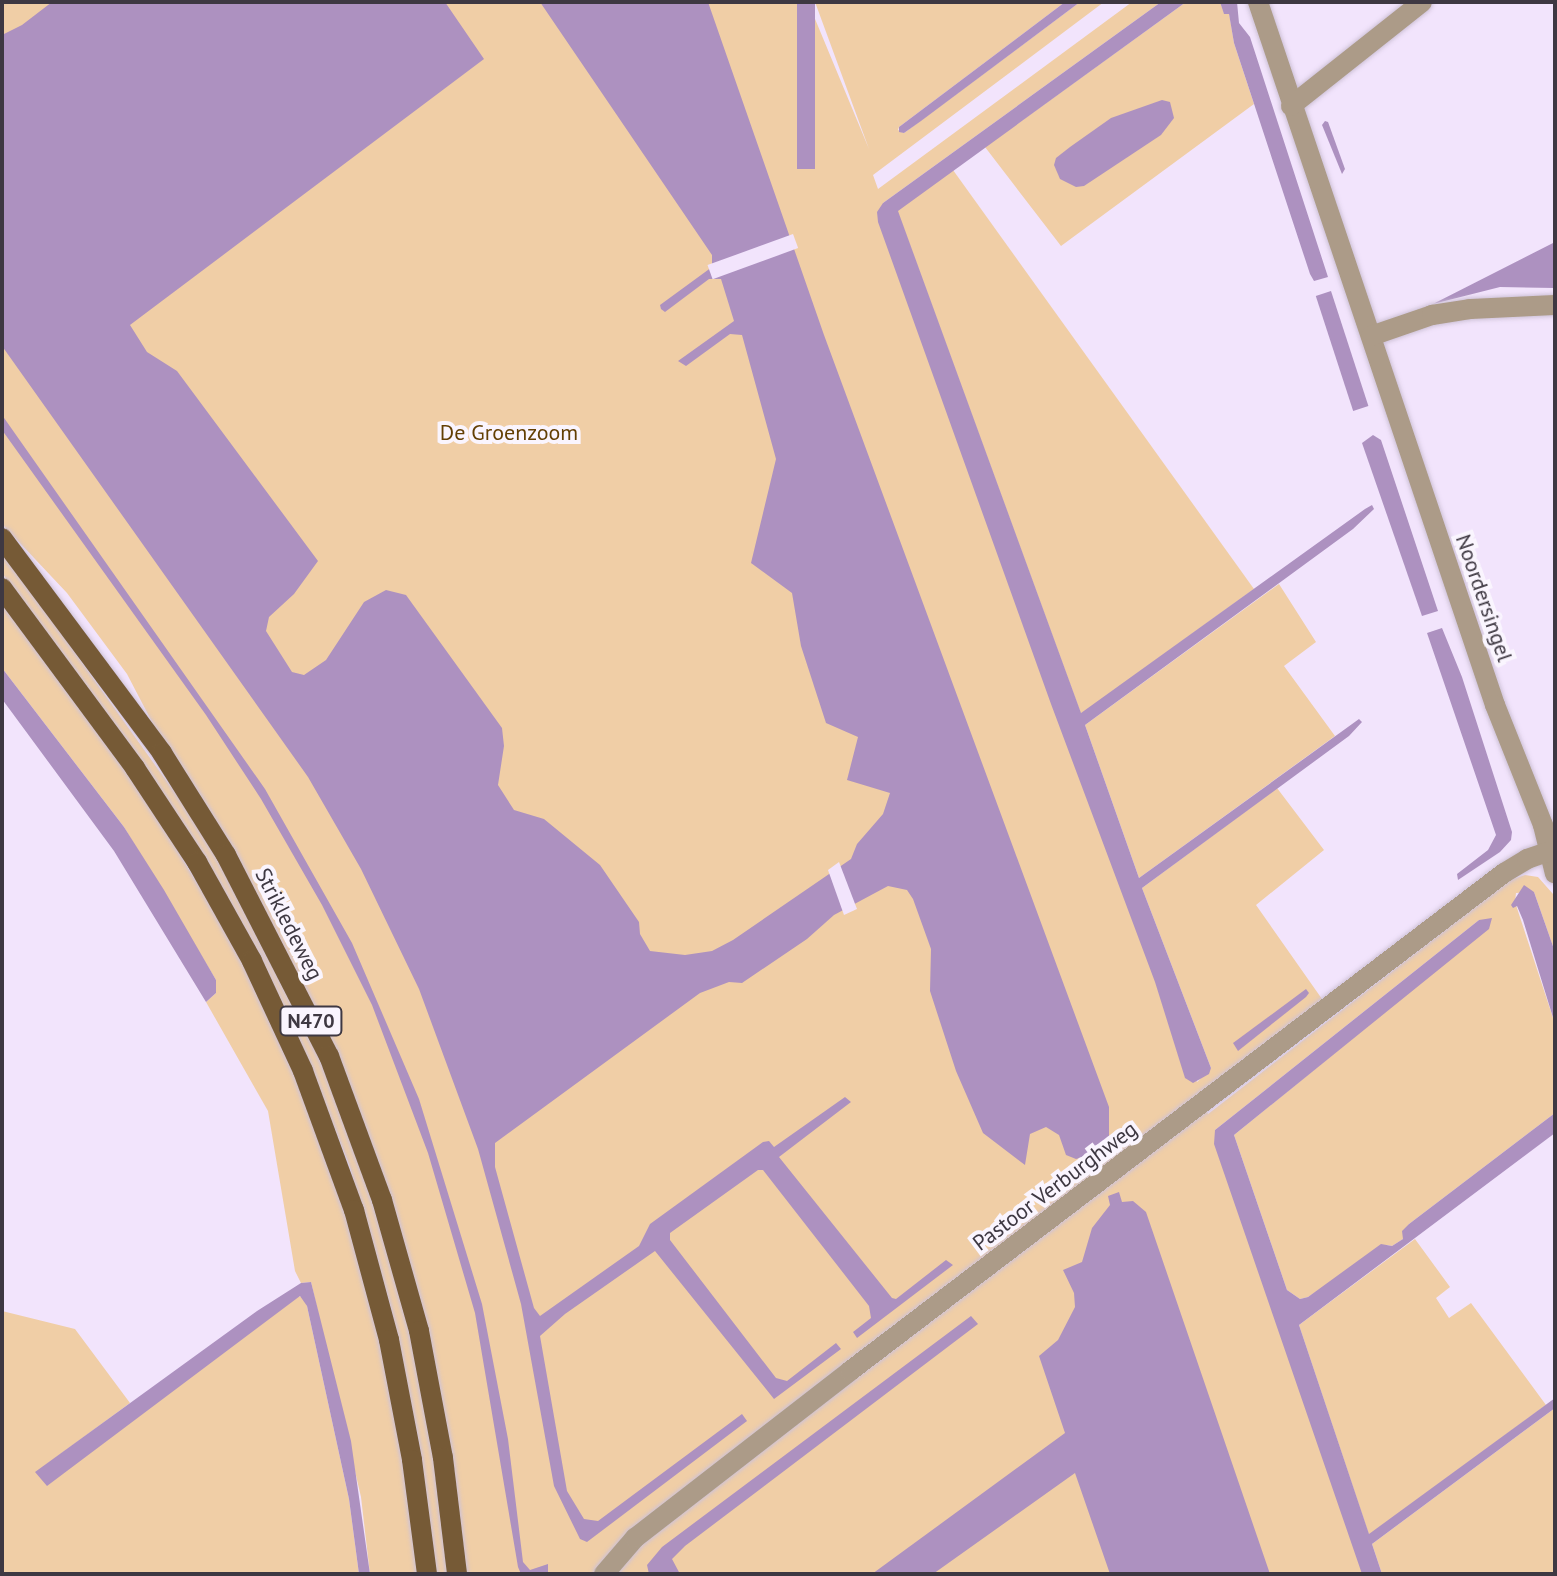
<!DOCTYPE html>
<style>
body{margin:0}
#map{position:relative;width:1557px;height:1576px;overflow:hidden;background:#f2e4fc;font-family:"PT Sans",sans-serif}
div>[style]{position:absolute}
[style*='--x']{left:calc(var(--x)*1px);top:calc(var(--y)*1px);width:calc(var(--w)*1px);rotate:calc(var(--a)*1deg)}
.green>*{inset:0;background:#f0cea6}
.water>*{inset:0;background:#ad91c0;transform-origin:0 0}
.pier>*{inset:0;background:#f2e4fc;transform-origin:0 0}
.roads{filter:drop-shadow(0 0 2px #cec2d7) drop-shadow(0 0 2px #cec2d7)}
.street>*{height:20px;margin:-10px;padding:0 10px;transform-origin:10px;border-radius:10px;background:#ac9b88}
.primary>*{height:20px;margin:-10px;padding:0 10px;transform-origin:10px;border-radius:10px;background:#765a36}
span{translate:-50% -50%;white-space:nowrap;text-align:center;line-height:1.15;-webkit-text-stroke:8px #faf5fe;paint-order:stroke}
.shield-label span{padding:2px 6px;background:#faf5fe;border:2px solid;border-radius:6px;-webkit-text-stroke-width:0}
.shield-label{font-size:20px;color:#3e3842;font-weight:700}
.park-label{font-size:22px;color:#633f04}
.street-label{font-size:22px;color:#3e3842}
.frame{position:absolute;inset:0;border:4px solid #3e3842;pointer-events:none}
</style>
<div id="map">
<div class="green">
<i style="clip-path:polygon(2px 2px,808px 2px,869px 149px,815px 2px,1065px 2px,899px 127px,898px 130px,904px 133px,1080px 2px,1104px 2px,873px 175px,878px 189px,1132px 2px,1161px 2px,883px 203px,1197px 1082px,1211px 1068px,1142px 888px,1277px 788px,1324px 850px,1256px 905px,1322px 999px,1201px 1093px,1208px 1114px,1510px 880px,1525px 875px,1538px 877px,1553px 894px,1555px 952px,1534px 892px,1516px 893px,1515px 902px,1555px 1024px,1555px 1113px,1409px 1224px,1403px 1239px,1392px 1246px,1387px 1245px,1308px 1297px,1300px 1299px,1287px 1290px,1234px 1135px,1390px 1008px,1488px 920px,1479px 920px,1215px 1130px,1370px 1574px,464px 1574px,447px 1433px,317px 1012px,249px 878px,165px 747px,127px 674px,67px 593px,2px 524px)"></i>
<i style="clip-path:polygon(1186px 2px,1220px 2px,1224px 13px,1229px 13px,1234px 43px,1254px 104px,1061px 246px,985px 147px)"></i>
<i style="clip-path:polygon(953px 170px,1254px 589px,1081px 714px,897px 210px)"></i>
<i style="clip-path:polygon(2px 551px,193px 818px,228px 875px,302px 1019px,352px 1138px,402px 1301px,432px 1439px,448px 1574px,435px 1574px,420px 1446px,391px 1307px,350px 1167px,314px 1075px,114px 725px,2px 573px)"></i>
<i style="clip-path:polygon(1279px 584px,1316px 642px,1284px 666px,1335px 736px,1139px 878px,1085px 725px)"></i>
<i style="clip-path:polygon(2px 599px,155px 813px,241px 957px,273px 1023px,340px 1189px,385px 1347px,419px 1574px,370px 1574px,361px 1497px,311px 1282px,301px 1283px,295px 1271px,268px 1111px,206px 1002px,216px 993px,216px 980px,124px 827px,2px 668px)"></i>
<i style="clip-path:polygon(1415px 1239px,1450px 1287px,1436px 1298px,1449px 1318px,1471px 1303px,1546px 1405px,1369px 1535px,1299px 1325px)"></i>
<i style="clip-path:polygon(295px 1296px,304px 1297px,307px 1306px,349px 1499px,359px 1574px,2px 1574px,2px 1311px,75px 1329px,130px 1403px,36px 1472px)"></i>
<i style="clip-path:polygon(1555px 1408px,1555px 1574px,1382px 1574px,1372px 1544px)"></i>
</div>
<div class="water">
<i style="clip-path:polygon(52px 2px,445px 2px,484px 59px,130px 325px,147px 352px,177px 371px,318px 561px,294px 594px,269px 617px,266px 631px,292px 672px,304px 675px,326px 660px,364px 602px,386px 590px,406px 595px,502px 728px,504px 746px,498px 785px,514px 810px,544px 819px,600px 865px,639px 922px,640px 934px,650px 951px,685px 955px,712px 951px,733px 940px,851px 859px,857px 844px,883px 814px,890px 793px,847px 780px,858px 737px,826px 723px,801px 646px,792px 593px,751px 563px,776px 459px,742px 335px,730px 334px,686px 366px,678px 361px,734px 321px,721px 279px,709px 279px,665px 312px,661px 309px,660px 305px,712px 267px,712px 255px,540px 2px,708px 2px,824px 335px,1109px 1107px,1109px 1147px,1103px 1150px,1107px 1161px,1095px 1165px,1091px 1155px,1076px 1159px,1066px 1155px,1059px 1135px,1046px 1127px,1030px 1134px,1025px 1165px,983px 1133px,956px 1071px,930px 991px,931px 949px,913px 899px,907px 890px,888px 886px,834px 915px,807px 939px,742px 983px,729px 982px,700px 993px,495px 1143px,495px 1167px,534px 1308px,540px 1316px,639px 1246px,650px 1224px,763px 1142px,769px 1141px,774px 1147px,845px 1097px,851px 1102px,779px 1157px,892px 1298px,896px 1299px,946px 1260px,953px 1265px,857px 1338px,853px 1332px,871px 1318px,869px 1306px,763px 1170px,758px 1170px,670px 1233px,670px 1240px,776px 1378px,787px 1381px,836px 1343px,841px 1349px,774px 1399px,655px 1251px,565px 1314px,540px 1336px,567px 1491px,584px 1519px,598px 1521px,742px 1414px,747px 1421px,587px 1542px,580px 1539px,554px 1486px,521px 1304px,478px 1149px,419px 989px,361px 869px,308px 777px,2px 346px,2px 35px,22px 25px)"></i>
<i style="left:797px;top:2px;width:18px;height:167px"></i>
<i style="clip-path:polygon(1065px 2px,1080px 2px,921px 121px,904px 133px,899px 132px,899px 127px)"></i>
<i style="clip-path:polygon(1161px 2px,1186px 2px,898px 211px,1081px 713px,1365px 509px,1372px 505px,1374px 509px,1353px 529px,1085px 725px,1139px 878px,1359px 719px,1362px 722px,1349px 736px,1142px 888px,1211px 1068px,1209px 1074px,1193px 1083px,1185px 1078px,1155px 982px,1051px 704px,878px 222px,877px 212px,883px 203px)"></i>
<i style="clip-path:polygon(1220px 2px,1237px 2px,1239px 23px,1250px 37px,1328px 277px,1314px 281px,1310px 274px,1234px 43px,1229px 14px,1224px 14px)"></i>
<i style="clip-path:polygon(1162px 100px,1170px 102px,1174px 118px,1161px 135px,1084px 186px,1076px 187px,1060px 179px,1054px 165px,1056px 158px,1070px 147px,1111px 118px)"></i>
<i style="clip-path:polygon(1325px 121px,1328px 122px,1345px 169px,1342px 174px,1322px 125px)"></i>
<i style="clip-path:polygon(1555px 242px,1555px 288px,1500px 287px,1433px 304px)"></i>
<i style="left:1331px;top:291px;width:121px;height:16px;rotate:72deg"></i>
<i style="clip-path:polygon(2px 415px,265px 789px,352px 943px,419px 1099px,482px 1304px,508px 1439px,523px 1562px,530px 1570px,548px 1564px,548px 1574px,521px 1574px,518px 1567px,475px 1313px,428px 1153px,372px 1005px,322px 905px,261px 799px,206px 715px,2px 430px)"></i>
<i style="clip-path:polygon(1373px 435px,1381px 440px,1438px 611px,1422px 616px,1362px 443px)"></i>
<i style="clip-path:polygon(1442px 628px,1462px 677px,1512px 832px,1511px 840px,1500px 852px,1458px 880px,1457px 874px,1488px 850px,1496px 835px,1427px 633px)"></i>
<i style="clip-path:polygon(2px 668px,124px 827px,164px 890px,216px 980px,216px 993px,206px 1002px,114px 851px,2px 699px)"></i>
<i style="clip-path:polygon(1524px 885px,1534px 892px,1555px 952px,1555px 1024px,1523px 920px,1517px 906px,1513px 908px,1511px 905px)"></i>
<i style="clip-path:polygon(1492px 918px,1489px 929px,1234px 1135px,1287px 1290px,1300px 1299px,1308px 1297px,1381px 1244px,1392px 1246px,1403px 1239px,1402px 1231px,1409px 1224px,1555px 1113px,1555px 1133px,1299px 1325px,1369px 1534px,1555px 1398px,1555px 1408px,1372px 1544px,1382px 1574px,1362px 1574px,1214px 1144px,1215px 1130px,1479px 920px)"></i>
<i style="clip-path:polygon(1306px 989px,1309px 993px,1306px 997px,1238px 1051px,1233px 1043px)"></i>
<i style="clip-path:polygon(1119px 1192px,1122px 1202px,1133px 1201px,1146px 1212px,1270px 1574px,1110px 1574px,1075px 1473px,933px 1574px,872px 1574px,1065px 1433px,1039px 1356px,1058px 1340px,1075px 1307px,1074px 1293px,1063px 1270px,1082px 1262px,1092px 1228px,1110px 1205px,1108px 1196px)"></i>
<i style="clip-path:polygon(311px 1282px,351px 1441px,370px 1574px,359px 1574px,349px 1499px,307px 1306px,300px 1296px,47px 1486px,35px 1472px,257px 1311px,301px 1283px)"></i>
<i style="clip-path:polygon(971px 1316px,978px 1324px,685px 1546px,672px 1559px,680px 1574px,649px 1574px,647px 1565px,662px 1547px)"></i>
</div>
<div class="pier">
<i style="left:793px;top:234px;width:15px;height:91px;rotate:70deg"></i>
<i style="clip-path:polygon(839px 862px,857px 909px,844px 915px,828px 870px)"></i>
</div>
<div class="roads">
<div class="street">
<i style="--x:1258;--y:2;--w:742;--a:71.37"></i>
<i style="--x:1495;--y:705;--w:129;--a:68.2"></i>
<i style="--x:1543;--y:825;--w:50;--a:76.2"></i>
<i style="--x:1291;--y:106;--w:167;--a:-38.4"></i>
<i style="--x:1371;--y:336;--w:65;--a:-19"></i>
<i style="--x:1432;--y:315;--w:38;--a:-9"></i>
<i style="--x:1470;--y:309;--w:85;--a:-2.7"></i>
<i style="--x:604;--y:1574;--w:48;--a:-49.3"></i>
<i style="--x:635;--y:1538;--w:272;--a:-37.8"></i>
<i style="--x:850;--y:1371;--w:822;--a:-37.29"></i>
<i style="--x:1504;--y:873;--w:27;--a:-31"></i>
<i style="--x:1527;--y:859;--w:21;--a:-19"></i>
</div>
<div class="primary">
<i style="--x:2;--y:538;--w:268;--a:53.3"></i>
<i style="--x:162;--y:753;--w:120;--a:57.9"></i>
<i style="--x:226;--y:855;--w:226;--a:62.9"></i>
<i style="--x:329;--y:1056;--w:153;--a:69.8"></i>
<i style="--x:382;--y:1200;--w:136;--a:74.2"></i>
<i style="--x:419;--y:1331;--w:129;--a:79.3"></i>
<i style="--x:443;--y:1458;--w:117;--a:83.1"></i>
<i style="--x:2;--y:588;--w:224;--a:53.5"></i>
<i style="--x:135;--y:768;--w:113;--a:56.6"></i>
<i style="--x:197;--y:862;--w:113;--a:60.9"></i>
<i style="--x:252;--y:961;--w:121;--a:65.1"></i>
<i style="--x:303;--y:1071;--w:148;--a:69.9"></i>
<i style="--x:354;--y:1210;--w:135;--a:74.9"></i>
<i style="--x:389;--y:1340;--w:122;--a:79.1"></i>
<i style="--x:412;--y:1460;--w:115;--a:82.5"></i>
</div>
</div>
<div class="shield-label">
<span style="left:311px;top:1021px">N470</span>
</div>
<div class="park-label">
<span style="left:509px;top:433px">De Groenzoom</span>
</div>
<div class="street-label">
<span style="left:1484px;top:598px;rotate:71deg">Noordersingel</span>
<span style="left:289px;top:924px;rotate:63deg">Strikledeweg</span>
<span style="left:1055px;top:1186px;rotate:-37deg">Pastoor Verburghweg</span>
</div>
<div class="frame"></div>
</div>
